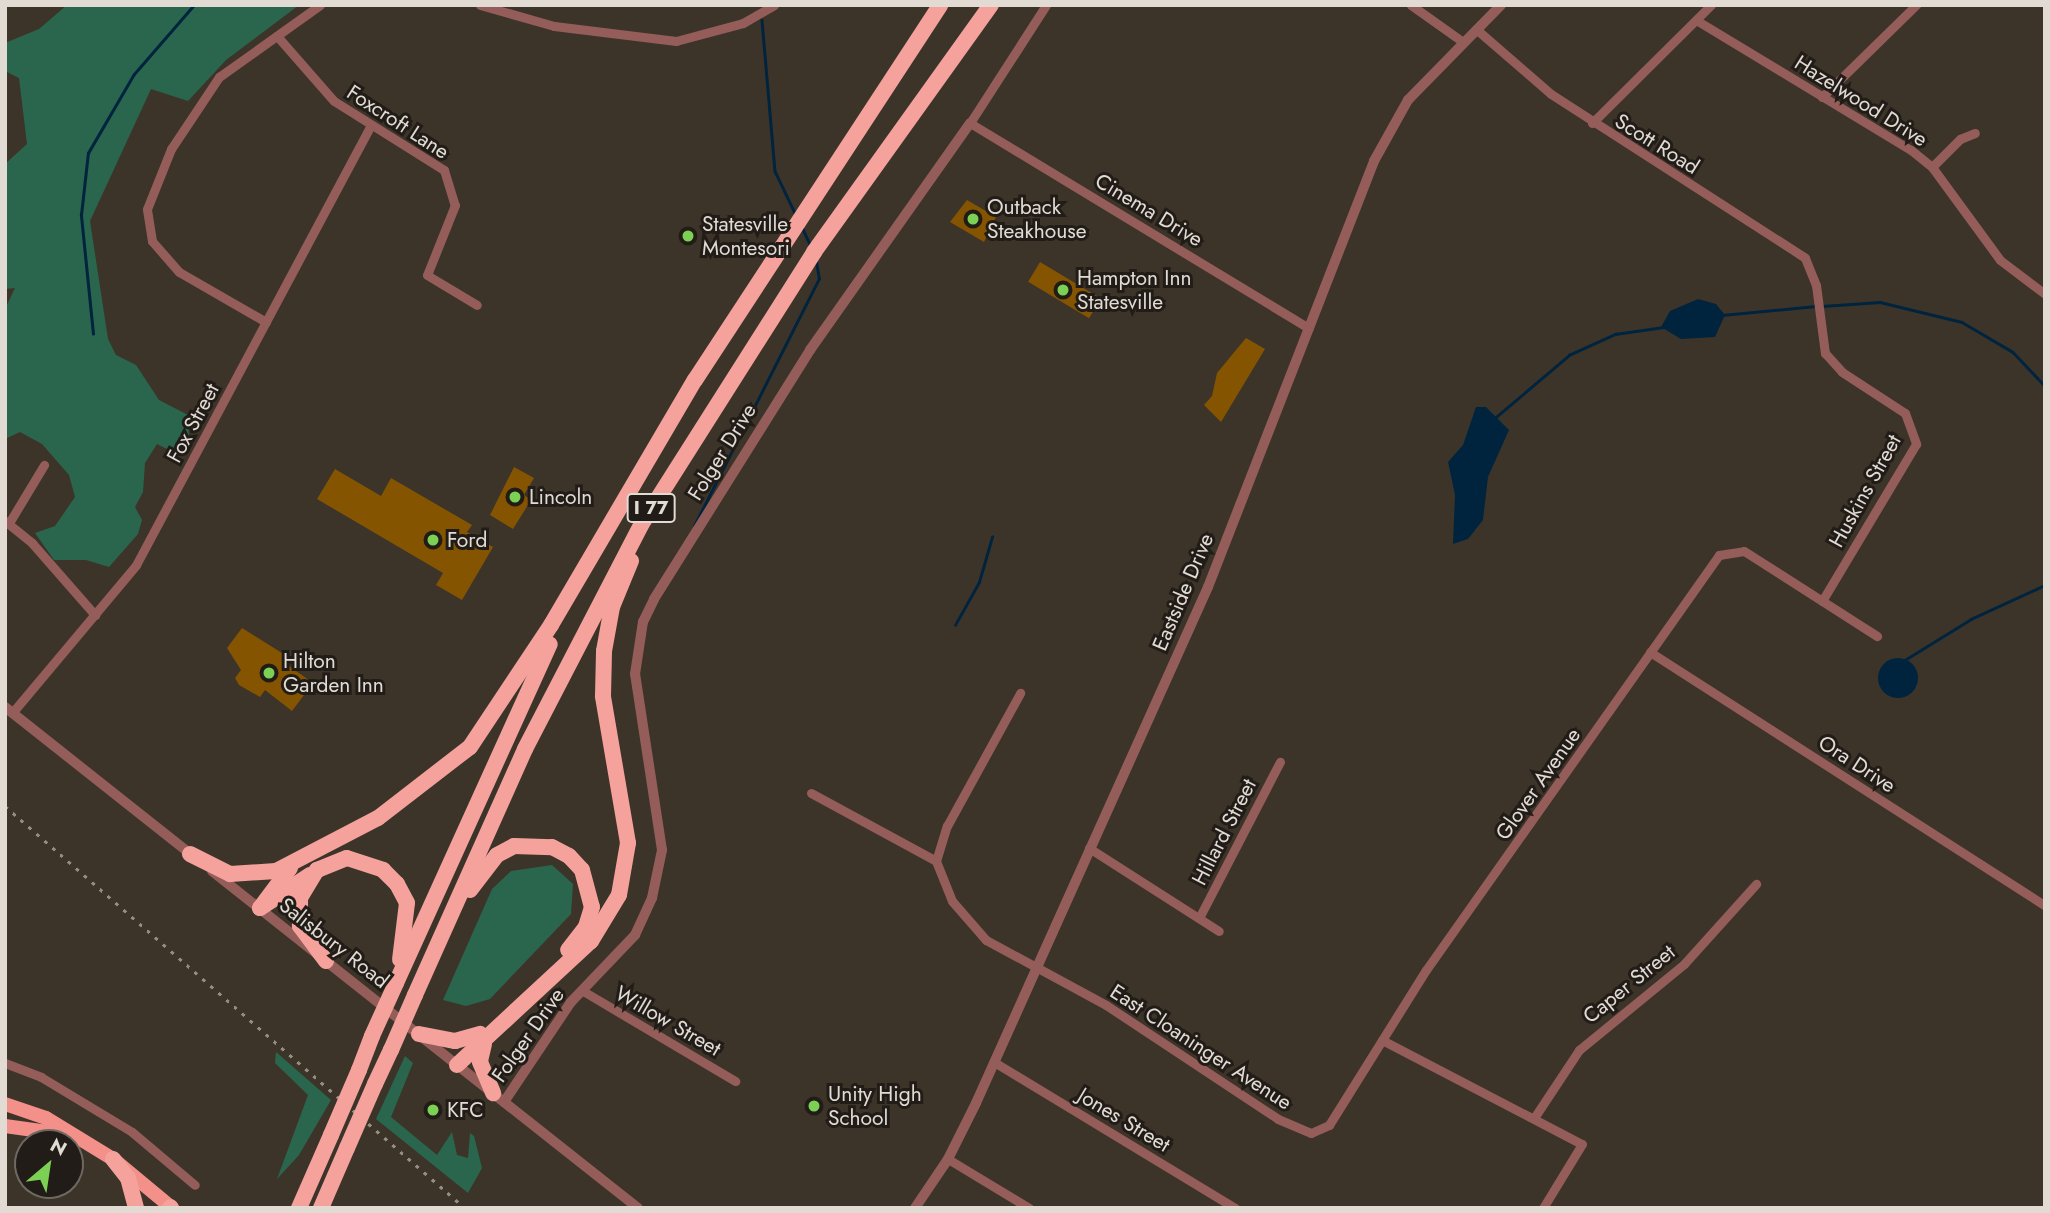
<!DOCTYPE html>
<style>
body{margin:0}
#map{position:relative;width:2050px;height:1213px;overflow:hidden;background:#3d3429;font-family:Jost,sans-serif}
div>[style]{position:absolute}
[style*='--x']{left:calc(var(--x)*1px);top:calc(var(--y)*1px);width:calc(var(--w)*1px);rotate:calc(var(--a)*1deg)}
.green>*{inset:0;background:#2a654d}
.water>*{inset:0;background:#01243e}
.round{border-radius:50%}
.stream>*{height:2.5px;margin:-1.25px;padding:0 1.25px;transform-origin:1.25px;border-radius:1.25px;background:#01243e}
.building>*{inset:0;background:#855400;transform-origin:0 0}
.minor>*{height:9px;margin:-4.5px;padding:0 4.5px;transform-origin:4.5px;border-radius:4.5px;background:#955d59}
.tertiary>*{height:10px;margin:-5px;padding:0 5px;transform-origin:5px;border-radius:5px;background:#955d59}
.trunk>*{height:14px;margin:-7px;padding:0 7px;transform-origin:7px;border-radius:7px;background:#f3908a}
.motorway>*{height:16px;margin:-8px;padding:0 8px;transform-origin:8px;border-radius:8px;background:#f5a29c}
.rail>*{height:2.5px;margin-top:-1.25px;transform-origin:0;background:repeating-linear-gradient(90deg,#948d84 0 3.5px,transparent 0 10.5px)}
.motorway-bridge>*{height:16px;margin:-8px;padding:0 8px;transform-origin:8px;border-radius:8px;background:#f5a29c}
.dots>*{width:19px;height:19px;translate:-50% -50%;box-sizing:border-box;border:4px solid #211c17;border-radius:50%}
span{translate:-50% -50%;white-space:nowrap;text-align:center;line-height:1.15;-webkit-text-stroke:6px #211c17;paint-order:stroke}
.shield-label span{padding:2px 5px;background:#211c17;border:2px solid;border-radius:5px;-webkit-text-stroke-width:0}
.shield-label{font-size:19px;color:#e1dbd4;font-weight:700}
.street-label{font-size:21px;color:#e1dbd4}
.poi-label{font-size:21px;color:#e1dbd4}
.left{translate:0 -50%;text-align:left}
.frame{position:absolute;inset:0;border:7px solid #e1dbd4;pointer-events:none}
.north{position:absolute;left:14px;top:1129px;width:70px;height:70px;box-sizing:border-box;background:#211c17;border:2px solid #6e6863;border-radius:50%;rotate:29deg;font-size:19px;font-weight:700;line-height:28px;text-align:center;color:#e1dbd4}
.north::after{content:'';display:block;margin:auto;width:24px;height:32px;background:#7cd155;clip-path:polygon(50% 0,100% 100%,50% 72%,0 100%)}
</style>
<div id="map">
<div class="green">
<i style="clip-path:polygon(67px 5px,299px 5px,226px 60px,188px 101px,151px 89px,90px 221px,108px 339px,116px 355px,136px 365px,159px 400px,188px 415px,189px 436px,173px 452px,157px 444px,145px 463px,143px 492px,135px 507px,142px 520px,138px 534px,109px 567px,86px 560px,54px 560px,35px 533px,55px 526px,75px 497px,69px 475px,42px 444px,20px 432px,5px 439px,5px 309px,15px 288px,5px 289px,5px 164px,27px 144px,19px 78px,5px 71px,5px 43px,39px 29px)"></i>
<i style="clip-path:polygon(552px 865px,573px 884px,571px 914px,490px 999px,466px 1006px,443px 1000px,492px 889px,511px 871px)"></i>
<i style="clip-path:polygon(276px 1052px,331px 1100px,299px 1155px,277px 1179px,308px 1095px,275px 1063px)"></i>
<i style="clip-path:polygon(405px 1056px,413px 1063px,391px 1117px,437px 1155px,452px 1132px,457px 1155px,468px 1158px,470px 1133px,474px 1136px,482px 1168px,468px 1193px,376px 1119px)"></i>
</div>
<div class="water">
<i style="clip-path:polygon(1698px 299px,1716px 304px,1725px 315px,1715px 337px,1681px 339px,1661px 327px,1670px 311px)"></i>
<i style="clip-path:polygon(1476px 407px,1486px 407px,1509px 430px,1488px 477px,1483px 520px,1468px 539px,1453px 544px,1455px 495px,1448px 462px,1463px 445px)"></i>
<i class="round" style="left:1878px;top:658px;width:40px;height:40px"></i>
</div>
<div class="stream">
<i style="--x:762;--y:20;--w:152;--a:85.1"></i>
<i style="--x:775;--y:171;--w:49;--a:64.5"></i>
<i style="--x:802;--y:227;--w:21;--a:65"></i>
<i style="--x:1822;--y:306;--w:58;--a:-3.9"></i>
<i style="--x:1880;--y:302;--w:84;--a:13.7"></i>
<i style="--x:1962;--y:322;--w:59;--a:30.5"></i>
<i style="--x:2013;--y:352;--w:47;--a:46.7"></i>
<i style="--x:1722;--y:315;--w:94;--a:-5.5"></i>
<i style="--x:93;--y:334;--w:120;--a:-95.8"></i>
<i style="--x:81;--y:215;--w:62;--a:-83.6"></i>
<i style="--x:88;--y:153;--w:91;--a:-59.8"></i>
<i style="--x:134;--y:74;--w:91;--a:-49"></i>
<i style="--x:1496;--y:417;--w:96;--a:-40.3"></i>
<i style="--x:1569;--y:355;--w:51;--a:-24.5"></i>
<i style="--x:1615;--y:334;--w:49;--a:-8.1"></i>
<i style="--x:694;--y:526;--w:277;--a:-63.2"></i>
<i style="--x:819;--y:279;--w:17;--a:-100"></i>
<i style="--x:955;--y:625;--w:49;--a:-60.8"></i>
<i style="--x:979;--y:582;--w:47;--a:-73.9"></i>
<i style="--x:1903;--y:661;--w:80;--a:-31.7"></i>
<i style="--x:1971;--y:619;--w:81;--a:-24.7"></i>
</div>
<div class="building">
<i style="clip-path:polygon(967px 200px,996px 217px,984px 242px,950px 222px)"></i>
<i style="left:1040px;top:262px;width:71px;height:23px;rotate:31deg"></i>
<i style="clip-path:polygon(1246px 338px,1265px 349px,1221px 422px,1204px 405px,1212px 396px,1217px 373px)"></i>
<i style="clip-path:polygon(514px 467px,534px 478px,524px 495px,531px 500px,513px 529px,490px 515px)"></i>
<i style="clip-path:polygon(335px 469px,381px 496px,391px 478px,472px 525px,467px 532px,493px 547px,462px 600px,436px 585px,443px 573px,317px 499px)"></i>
<i style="clip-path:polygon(242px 628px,282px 653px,282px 661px,313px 683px,292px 711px,265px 690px,260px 697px,239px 685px,235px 678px,241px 670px,227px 648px)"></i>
</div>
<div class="minor">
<i style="--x:480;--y:5;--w:77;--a:15.8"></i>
<i style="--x:554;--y:26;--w:123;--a:7"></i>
<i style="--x:676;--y:41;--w:69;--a:-15"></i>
<i style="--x:743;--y:23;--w:36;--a:-30"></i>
<i style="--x:1046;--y:5;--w:140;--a:122.8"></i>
<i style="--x:970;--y:123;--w:396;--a:31.2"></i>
<i style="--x:1411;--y:5;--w:64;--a:35.4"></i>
<i style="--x:1696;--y:20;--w:251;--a:31.2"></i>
<i style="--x:1911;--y:150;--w:27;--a:39"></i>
<i style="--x:1932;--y:167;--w:115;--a:53.8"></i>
<i style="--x:2000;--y:260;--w:56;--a:37.1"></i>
<i style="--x:1476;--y:29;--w:99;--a:40.9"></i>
<i style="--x:1551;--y:94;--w:302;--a:32.8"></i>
<i style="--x:1805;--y:258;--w:29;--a:68"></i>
<i style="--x:1816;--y:285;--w:69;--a:82.5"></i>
<i style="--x:1825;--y:353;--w:25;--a:48"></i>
<i style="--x:1842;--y:372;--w:75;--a:33.1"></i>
<i style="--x:1905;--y:413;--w:33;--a:70"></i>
<i style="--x:1916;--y:444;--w:183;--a:120.9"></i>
<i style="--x:277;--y:36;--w:86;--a:48.8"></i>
<i style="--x:334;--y:101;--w:130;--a:32.1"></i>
<i style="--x:444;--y:170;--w:37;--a:73"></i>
<i style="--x:455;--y:205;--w:75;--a:111.8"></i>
<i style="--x:427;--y:275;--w:58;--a:31"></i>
<i style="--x:1822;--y:97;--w:132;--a:-44.4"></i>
<i style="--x:1592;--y:123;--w:168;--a:-44.8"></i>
<i style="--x:1932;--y:167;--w:40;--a:-45"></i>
<i style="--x:1960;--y:139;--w:16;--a:-22"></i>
<i style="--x:266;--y:322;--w:100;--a:-150.1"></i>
<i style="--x:179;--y:272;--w:41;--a:-131.1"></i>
<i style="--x:152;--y:241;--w:32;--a:-99"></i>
<i style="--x:147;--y:209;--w:65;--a:-68.2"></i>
<i style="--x:171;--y:149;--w:87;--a:-56.3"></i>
<i style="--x:219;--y:77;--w:124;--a:-35.5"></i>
<i style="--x:5;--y:521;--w:35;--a:39"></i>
<i style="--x:32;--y:543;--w:96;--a:48.8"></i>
<i style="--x:9;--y:523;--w:68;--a:-58.9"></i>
<i style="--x:1650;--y:652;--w:470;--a:32.7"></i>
<i style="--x:12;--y:713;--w:193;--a:-50"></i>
<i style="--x:136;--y:565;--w:497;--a:-61.9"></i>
<i style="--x:811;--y:793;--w:142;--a:28.5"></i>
<i style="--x:936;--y:861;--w:43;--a:68.2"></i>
<i style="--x:952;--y:901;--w:52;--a:48.9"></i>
<i style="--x:986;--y:940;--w:136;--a:28.4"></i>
<i style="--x:1106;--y:1005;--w:206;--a:33.5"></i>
<i style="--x:1278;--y:1119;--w:36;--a:23"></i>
<i style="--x:1311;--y:1133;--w:20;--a:-24"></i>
<i style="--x:1329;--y:1125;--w:183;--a:-58"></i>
<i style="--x:1426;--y:970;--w:508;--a:-54.78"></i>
<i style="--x:1719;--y:555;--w:25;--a:-9"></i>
<i style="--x:1744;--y:551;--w:158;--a:32.6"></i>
<i style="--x:1089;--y:848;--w:154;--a:32.6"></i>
<i style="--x:936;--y:861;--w:37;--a:-73"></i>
<i style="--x:947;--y:826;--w:152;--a:-61.2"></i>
<i style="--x:1199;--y:918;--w:176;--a:-62.6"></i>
<i style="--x:583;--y:991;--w:177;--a:30.6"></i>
<i style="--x:1382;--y:1040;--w:225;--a:27.5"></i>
<i style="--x:1582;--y:1144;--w:75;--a:121.4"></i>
<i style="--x:994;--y:1062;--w:282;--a:31.2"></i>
<i style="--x:5;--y:1063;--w:39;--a:21"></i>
<i style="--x:41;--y:1077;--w:106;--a:31.1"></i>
<i style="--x:132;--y:1132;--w:82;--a:40.1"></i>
<i style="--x:1534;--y:1118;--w:82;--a:-56.5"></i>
<i style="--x:1579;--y:1050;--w:136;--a:-39.3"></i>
<i style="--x:1684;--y:964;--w:108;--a:-48"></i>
<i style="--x:948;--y:1159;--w:95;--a:31.2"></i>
</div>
<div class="tertiary">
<i style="--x:5;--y:707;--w:241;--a:38.4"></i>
<i style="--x:212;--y:871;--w:543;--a:38.35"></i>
<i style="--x:504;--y:1102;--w:120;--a:-56.2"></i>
<i style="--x:571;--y:1002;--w:93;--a:-46.3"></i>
<i style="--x:635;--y:935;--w:41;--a:-65.3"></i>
<i style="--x:652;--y:898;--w:49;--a:-78.2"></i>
<i style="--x:662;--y:850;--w:178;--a:-98.7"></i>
<i style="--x:635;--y:674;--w:53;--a:-81.3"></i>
<i style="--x:643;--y:622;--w:25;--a:-64"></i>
<i style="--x:654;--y:599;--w:294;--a:-57.9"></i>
<i style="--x:810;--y:350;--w:278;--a:-54.8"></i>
<i style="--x:915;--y:1208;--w:59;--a:-56"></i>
<i style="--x:948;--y:1159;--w:63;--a:-63.4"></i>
<i style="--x:976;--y:1103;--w:566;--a:-65.79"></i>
<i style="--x:1208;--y:587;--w:457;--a:-68.7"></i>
<i style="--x:1374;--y:161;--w:70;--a:-60.9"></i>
<i style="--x:1408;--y:100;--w:133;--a:-45.6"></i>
</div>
<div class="trunk">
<i style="--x:5;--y:1104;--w:43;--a:18.9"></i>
<i style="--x:46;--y:1118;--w:79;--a:31.5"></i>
<i style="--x:113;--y:1159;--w:77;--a:39.7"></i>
<i style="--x:5;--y:1126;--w:65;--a:8"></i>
</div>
<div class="motorway">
<i style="--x:190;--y:854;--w:45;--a:26.6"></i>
<i style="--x:230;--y:874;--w:46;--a:-3.7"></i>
<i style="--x:276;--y:871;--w:115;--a:-27.5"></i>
<i style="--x:378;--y:818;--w:116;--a:-37.7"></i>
<i style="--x:470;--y:747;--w:146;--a:-56.4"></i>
<i style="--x:551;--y:625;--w:284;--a:-59.6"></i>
<i style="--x:695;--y:380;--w:448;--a:-56.8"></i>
<i style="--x:470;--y:890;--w:44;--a:-52.4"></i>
<i style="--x:497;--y:855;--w:19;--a:-28"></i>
<i style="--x:514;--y:846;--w:38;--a:2"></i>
<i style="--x:552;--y:847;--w:19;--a:28"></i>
<i style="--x:569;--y:856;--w:19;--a:47"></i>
<i style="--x:582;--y:870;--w:38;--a:75"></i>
<i style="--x:592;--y:907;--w:21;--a:107"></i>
<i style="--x:586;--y:927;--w:29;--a:128"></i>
<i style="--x:260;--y:908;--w:60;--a:-33.4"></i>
<i style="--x:260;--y:908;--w:50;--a:-53.1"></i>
<i style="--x:326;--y:961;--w:44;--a:-126.6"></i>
<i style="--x:300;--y:926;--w:28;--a:-90"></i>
<i style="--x:300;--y:898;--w:33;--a:-59"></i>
<i style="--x:317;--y:870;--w:32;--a:-22"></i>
<i style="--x:347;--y:858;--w:38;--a:18"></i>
<i style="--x:383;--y:870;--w:20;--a:45"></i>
<i style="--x:397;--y:884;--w:21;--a:62"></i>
<i style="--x:407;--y:903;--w:57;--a:97"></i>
<i style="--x:396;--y:983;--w:372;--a:-65.6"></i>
<i style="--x:415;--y:995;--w:269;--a:-65.9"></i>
<i style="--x:525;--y:749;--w:252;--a:-62.6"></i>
<i style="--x:641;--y:525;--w:323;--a:-57.6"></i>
<i style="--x:814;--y:252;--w:304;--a:-54.4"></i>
<i style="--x:419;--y:1034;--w:37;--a:11"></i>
<i style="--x:455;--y:1041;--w:26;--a:-16"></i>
<i style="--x:484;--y:1044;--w:18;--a:103"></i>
<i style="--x:480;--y:1062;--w:34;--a:67"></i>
<i style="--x:457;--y:1065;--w:183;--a:-42.8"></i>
<i style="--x:591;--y:941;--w:54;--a:-58.7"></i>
<i style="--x:619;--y:895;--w:53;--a:-80.2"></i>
<i style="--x:628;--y:843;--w:149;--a:-99.7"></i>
<i style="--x:603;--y:696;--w:45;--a:-88.7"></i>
<i style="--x:604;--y:651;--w:45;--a:-79.7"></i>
<i style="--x:612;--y:607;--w:50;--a:-67.6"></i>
<i style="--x:359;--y:1070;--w:36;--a:-69"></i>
<i style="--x:375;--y:1084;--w:38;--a:-65"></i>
<i style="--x:113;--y:1159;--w:24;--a:52"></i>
<i style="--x:128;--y:1178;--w:31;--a:75"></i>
<i style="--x:170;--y:1208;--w:1;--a:-45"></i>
<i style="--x:299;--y:1208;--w:80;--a:-66.3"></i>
<i style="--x:321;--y:1208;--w:65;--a:-66.6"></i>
</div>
<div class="rail">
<i style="--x:5;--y:806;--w:611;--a:41.15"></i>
</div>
<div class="motorway-bridge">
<i style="--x:372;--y:1036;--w:58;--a:-65.6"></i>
<i style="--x:391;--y:1050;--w:60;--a:-66.4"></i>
<i style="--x:331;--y:1135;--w:71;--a:-66.7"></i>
<i style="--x:347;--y:1148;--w:70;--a:-66.4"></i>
</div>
<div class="dots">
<i style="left:973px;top:219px;background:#7cd155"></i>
<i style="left:688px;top:236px;background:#7cd155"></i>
<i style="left:1063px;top:290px;background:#7cd155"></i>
<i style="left:515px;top:497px;background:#7cd155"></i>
<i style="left:433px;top:540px;background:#7cd155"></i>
<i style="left:269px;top:673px;background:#7cd155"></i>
<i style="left:814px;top:1106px;background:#7cd155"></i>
<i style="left:433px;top:1110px;background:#7cd155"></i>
</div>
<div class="shield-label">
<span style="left:651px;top:508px">I 77</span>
</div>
<div class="street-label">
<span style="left:1861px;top:101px;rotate:32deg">Hazelwood Drive</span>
<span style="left:398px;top:122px;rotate:33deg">Foxcroft Lane</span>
<span style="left:1657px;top:144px;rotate:32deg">Scott Road</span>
<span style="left:1149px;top:210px;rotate:31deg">Cinema Drive</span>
<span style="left:193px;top:423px;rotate:-62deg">Fox Street</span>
<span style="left:722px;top:452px;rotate:-58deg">Folger Drive</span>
<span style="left:1865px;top:491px;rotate:-61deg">Huskins Street</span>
<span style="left:1183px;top:592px;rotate:-67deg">Eastside Drive</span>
<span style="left:1857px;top:764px;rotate:33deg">Ora Drive</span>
<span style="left:1538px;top:784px;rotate:-55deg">Glover Avenue</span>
<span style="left:1224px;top:832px;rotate:-63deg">Hillard Street</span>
<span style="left:334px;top:943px;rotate:38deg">Salisbury Road</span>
<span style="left:1629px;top:984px;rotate:-39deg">Caper Street</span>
<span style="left:668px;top:1021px;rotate:30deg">Willow Street</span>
<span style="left:528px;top:1035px;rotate:-55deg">Folger Drive</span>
<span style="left:1201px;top:1047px;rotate:33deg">East Cloaninger Avenue</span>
<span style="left:1124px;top:1120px;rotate:31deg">Jones Street</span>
</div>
<div class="poi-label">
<span class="left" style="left:987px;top:219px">Outback<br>Steakhouse</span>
<span class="left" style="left:702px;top:236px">Statesville<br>Montesori</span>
<span class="left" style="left:1077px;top:290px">Hampton Inn<br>Statesville</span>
<span class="left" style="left:529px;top:497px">Lincoln</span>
<span class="left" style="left:447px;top:540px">Ford</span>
<span class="left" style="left:283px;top:673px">Hilton<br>Garden Inn</span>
<span class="left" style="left:828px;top:1106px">Unity High<br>School</span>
<span class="left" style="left:447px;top:1110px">KFC</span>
</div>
<div class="frame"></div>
<div class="north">N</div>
</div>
